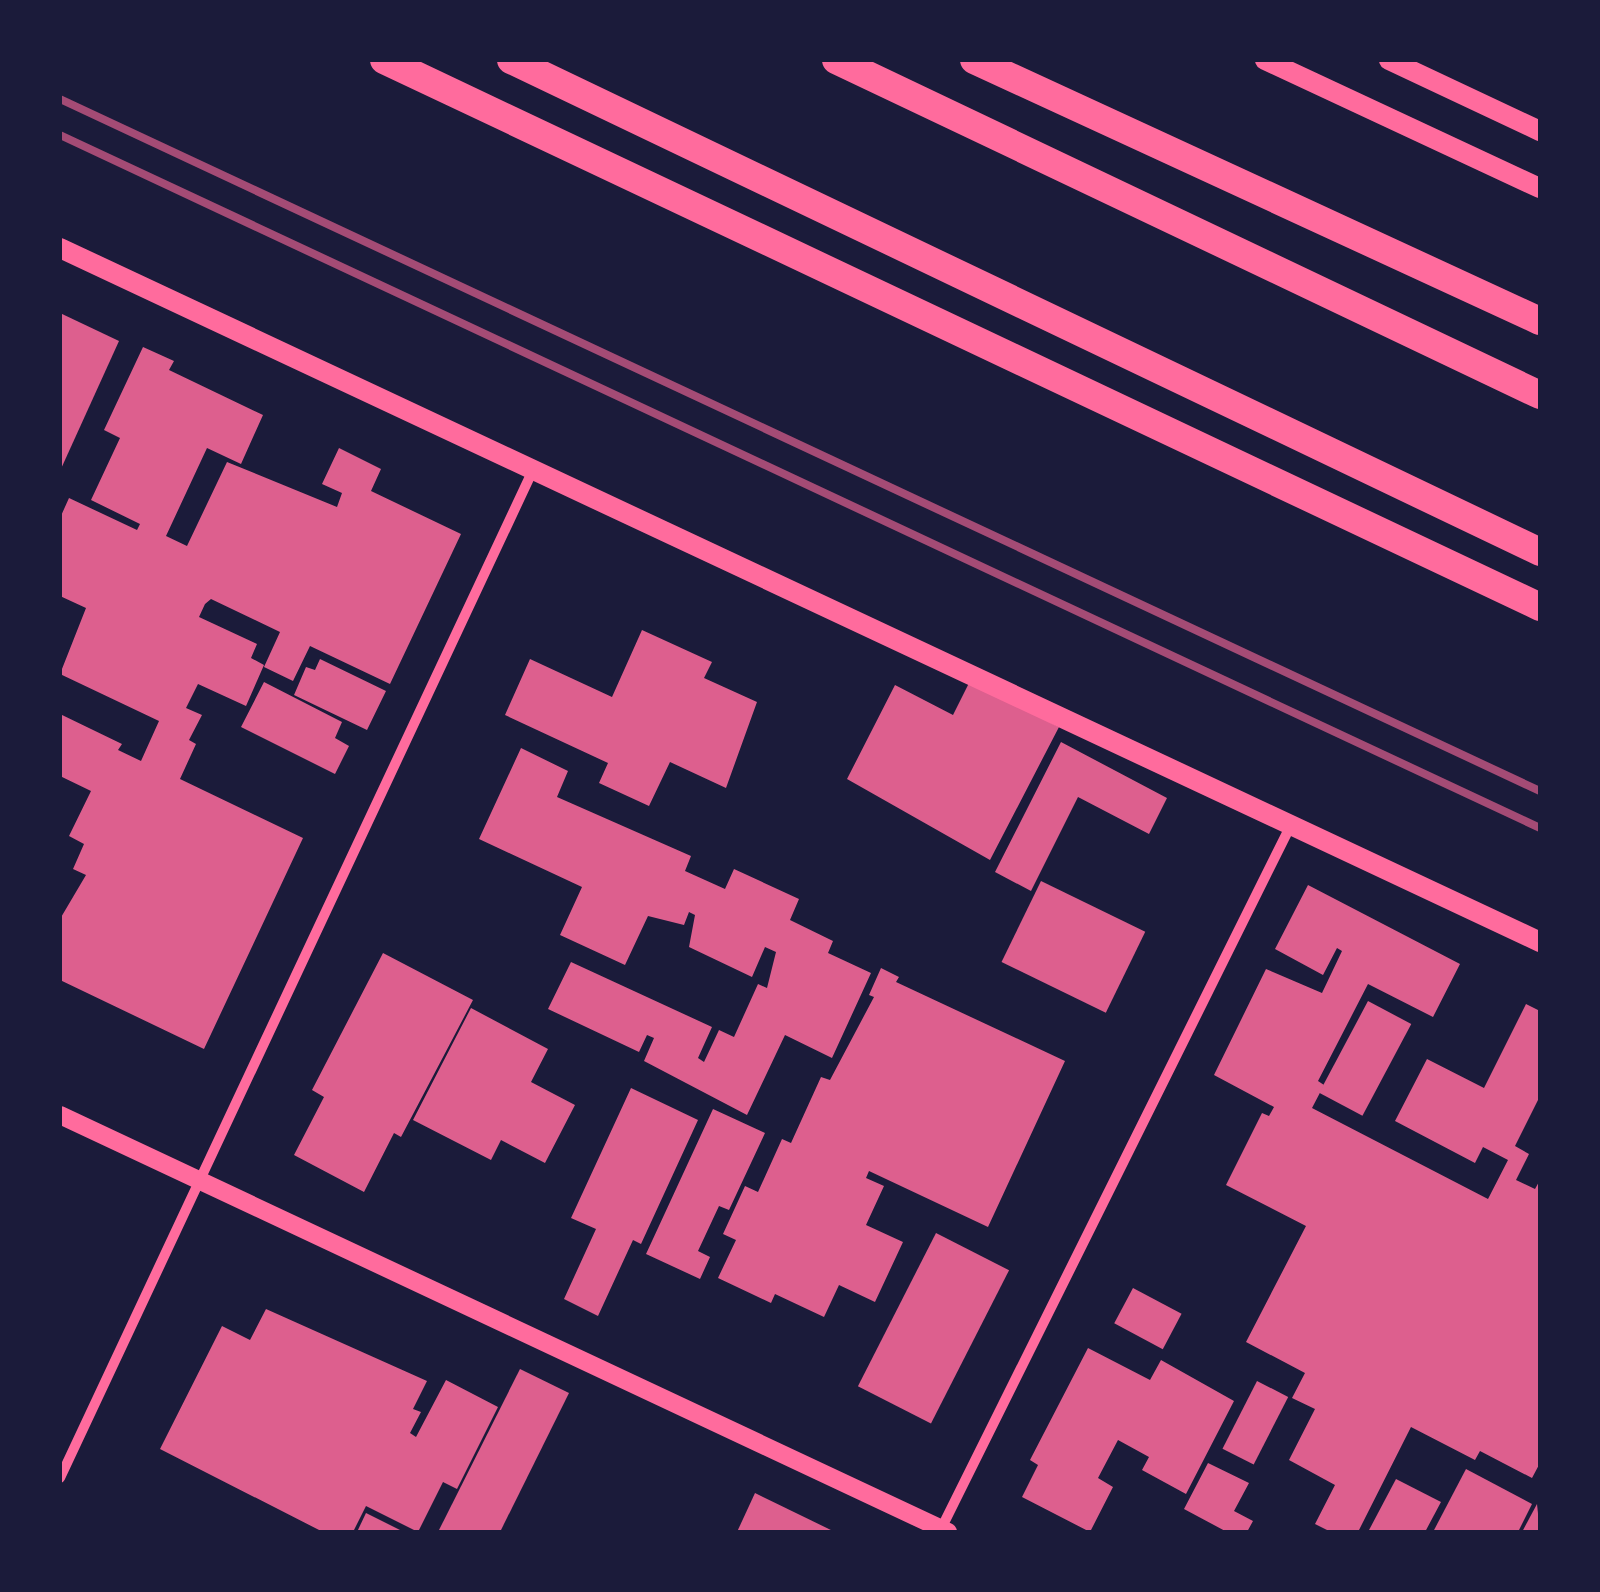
<!DOCTYPE html>
<style>
body{margin:0}
#map{position:relative;width:1600px;height:1592px;overflow:hidden;background:#1b1b3a;font-family:"Space Grotesk",sans-serif}
div>[style]{position:absolute}
[style*='--x']{left:calc(var(--x)*1px);top:calc(var(--y)*1px);width:calc(var(--w)*1px);rotate:calc(var(--a)*1deg)}
.building>*{inset:0;background:#dd5f8e;transform-origin:0 0}
.minor>*{height:10px;margin:-5px;padding:0 5px;transform-origin:5px;border-radius:5px;background:#ff6b9d}
.tertiary>*{height:18px;margin:-9px;padding:0 9px;transform-origin:9px;border-radius:9px;background:#ff6b9d}
.secondary>*{height:20px;margin:-10px;padding:0 10px;transform-origin:10px;border-radius:10px;background:#ff6b9d}
.trunk>*{height:28px;margin:-14px;padding:0 14px;transform-origin:14px;border-radius:14px;background:#ff6b9d}
.rail>*{height:8px;margin:-4px;padding:0 4px;transform-origin:4px;border-radius:4px;background:#a44b75}
span{translate:-50% -50%;white-space:nowrap;text-align:center;line-height:1.15;-webkit-text-stroke:8px #1b1b3a;paint-order:stroke}
.frame{position:absolute;inset:0;border:62px solid #1b1b3a;pointer-events:none}
</style>
<div id="map">
<div class="building">
<i style="clip-path:polygon(60px 313px,119px 341px,60px 471px)"></i>
<i style="clip-path:polygon(143px 347px,174px 361px,169px 370px,263px 415px,241px 464px,207px 448px,166px 536px,187px 546px,227px 462px,337px 507px,342px 493px,322px 484px,339px 448px,381px 469px,371px 491px,461px 534px,390px 684px,310px 646px,293px 681px,264px 667px,280px 632px,211px 599px,205px 604px,199px 617px,257px 644px,251px 658px,264px 665px,246px 706px,198px 684px,186px 708px,202px 715px,189px 740px,196px 744px,180px 779px,303px 838px,204px 1049px,60px 980px,60px 919px,86px 875px,73px 869px,84px 844px,69px 836px,91px 791px,60px 776px,60px 714px,122px 744px,118px 750px,141px 761px,159px 721px,60px 674px,86px 608px,60px 596px,60px 518px,69px 498px,137px 530px,140px 524px,91px 500px,120px 438px,104px 430px)"></i>
<i style="clip-path:polygon(642px 630px,712px 662px,704px 678px,757px 702px,726px 788px,670px 762px,649px 806px,599px 783px,608px 763px,505px 715px,530px 659px,612px 697px)"></i>
<i style="clip-path:polygon(320px 659px,386px 691px,367px 730px,294px 695px,306px 667px,315px 670px)"></i>
<i style="clip-path:polygon(970px 681px,1059px 727px,990px 860px,847px 779px,895px 685px,953px 715px)"></i>
<i style="clip-path:polygon(264px 682px,342px 722px,335px 738px,349px 746px,335px 774px,241px 727px)"></i>
<i style="clip-path:polygon(1061px 742px,1167px 798px,1149px 834px,1078px 797px,1031px 891px,995px 872px)"></i>
<i style="clip-path:polygon(521px 748px,568px 771px,557px 797px,691px 856px,685px 871px,725px 889px,734px 869px,799px 899px,790px 920px,833px 941px,828px 953px,871px 973px,832px 1058px,785px 1035px,747px 1115px,644px 1061px,654px 1038px,647px 1035px,639px 1052px,548px 1009px,571px 962px,712px 1027px,698px 1058px,704px 1062px,719px 1030px,734px 1037px,758px 984px,767px 988px,776px 952px,765px 947px,752px 977px,689px 947px,695px 915px,689px 912px,684px 925px,648px 916px,625px 965px,560px 935px,582px 887px,479px 839px)"></i>
<i style="left:1041px;top:881px;width:116px;height:90px;rotate:26deg"></i>
<i style="clip-path:polygon(1308px 885px,1460px 964px,1433px 1017px,1368px 984px,1318px 1081px,1324px 1085px,1312px 1108px,1488px 1199px,1508px 1160px,1483px 1147px,1475px 1163px,1395px 1121px,1427px 1059px,1484px 1088px,1526px 1004px,1540px 1011px,1540px 1096px,1515px 1146px,1529px 1154px,1516px 1180px,1535px 1189px,1540px 1180px,1540px 1463px,1532px 1478px,1480px 1451px,1475px 1460px,1411px 1427px,1358px 1532px,1331px 1532px,1315px 1524px,1335px 1485px,1289px 1460px,1315px 1409px,1292px 1398px,1305px 1373px,1246px 1342px,1306px 1226px,1226px 1185px,1262px 1113px,1269px 1116px,1274px 1107px,1214px 1075px,1266px 969px,1322px 993px,1342px 951px,1337px 948px,1323px 975px,1275px 949px)"></i>
<i style="clip-path:polygon(383px 953px,473px 1000px,401px 1137px,394px 1133px,364px 1192px,294px 1155px,324px 1097px,312px 1090px)"></i>
<i style="clip-path:polygon(881px 968px,899px 977px,896px 982px,1065px 1061px,988px 1227px,869px 1171px,866px 1178px,884px 1186px,866px 1225px,903px 1242px,875px 1302px,839px 1285px,824px 1317px,775px 1294px,771px 1303px,718px 1278px,736px 1240px,723px 1234px,745px 1186px,758px 1192px,782px 1139px,791px 1143px,821px 1077px,830px 1080px,874px 997px,869px 995px)"></i>
<i style="left:1368px;top:1001px;width:49px;height:104px;rotate:28deg"></i>
<i style="clip-path:polygon(471px 1008px,548px 1049px,531px 1082px,575px 1105px,545px 1163px,501px 1140px,491px 1160px,413px 1120px)"></i>
<i style="clip-path:polygon(631px 1088px,698px 1120px,641px 1244px,633px 1240px,598px 1316px,564px 1299px,596px 1229px,571px 1218px)"></i>
<i style="clip-path:polygon(713px 1109px,765px 1133px,729px 1210px,719px 1206px,698px 1251px,710px 1257px,700px 1279px,646px 1254px)"></i>
<i style="left:936px;top:1233px;width:82px;height:172px;rotate:27deg"></i>
<i style="left:1133px;top:1288px;width:55px;height:40px;rotate:28deg"></i>
<i style="clip-path:polygon(266px 1309px,427px 1381px,413px 1409px,421px 1412px,410px 1433px,416px 1437px,446px 1380px,498px 1407px,457px 1489px,443px 1482px,418px 1532px,366px 1506px,353px 1532px,323px 1532px,160px 1449px,222px 1326px,250px 1340px)"></i>
<i style="clip-path:polygon(1088px 1348px,1150px 1380px,1161px 1360px,1234px 1401px,1186px 1494px,1142px 1470px,1149px 1457px,1118px 1440px,1098px 1478px,1113px 1487px,1090px 1532px,1022px 1497px,1038px 1465px,1030px 1460px)"></i>
<i style="clip-path:polygon(520px 1369px,569px 1393px,500px 1532px,438px 1532px)"></i>
<i style="left:1257px;top:1381px;width:35px;height:76px;rotate:27deg"></i>
<i style="clip-path:polygon(1208px 1463px,1249px 1483px,1234px 1511px,1253px 1521px,1247px 1532px,1227px 1532px,1184px 1509px)"></i>
<i style="clip-path:polygon(1466px 1469px,1532px 1504px,1518px 1532px,1433px 1532px)"></i>
<i style="clip-path:polygon(1396px 1479px,1441px 1502px,1425px 1532px,1368px 1532px)"></i>
<i style="clip-path:polygon(755px 1493px,835px 1532px,737px 1532px)"></i>
<i style="clip-path:polygon(1537px 1504px,1540px 1532px,1522px 1532px)"></i>
<i style="clip-path:polygon(366px 1513px,404px 1532px,357px 1532px)"></i>
</div>
<div class="minor">
<i style="--x:60;--y:1478;--w:1113;--a:-64.86"></i>
<i style="--x:941;--y:1529;--w:786;--a:-63.57"></i>
</div>
<div class="tertiary">
<i style="--x:60;--y:1115;--w:981;--a:25.15"></i>
</div>
<div class="secondary">
<i style="--x:1265;--y:60;--w:303;--a:25"></i>
<i style="--x:1389;--y:60;--w:167;--a:25.2"></i>
<i style="--x:60;--y:248;--w:1635;--a:25.12"></i>
</div>
<div class="trunk">
<i style="--x:384;--y:60;--w:1279;--a:25.32"></i>
<i style="--x:511;--y:60;--w:1141;--a:25.55"></i>
<i style="--x:836;--y:60;--w:780;--a:25.45"></i>
<i style="--x:974;--y:60;--w:623;--a:24.76"></i>
</div>
<div class="rail">
<i style="--x:60;--y:99;--w:1634;--a:25.06"></i>
<i style="--x:60;--y:135;--w:1634;--a:25.09"></i>
</div>
<div class="frame"></div>
</div>
